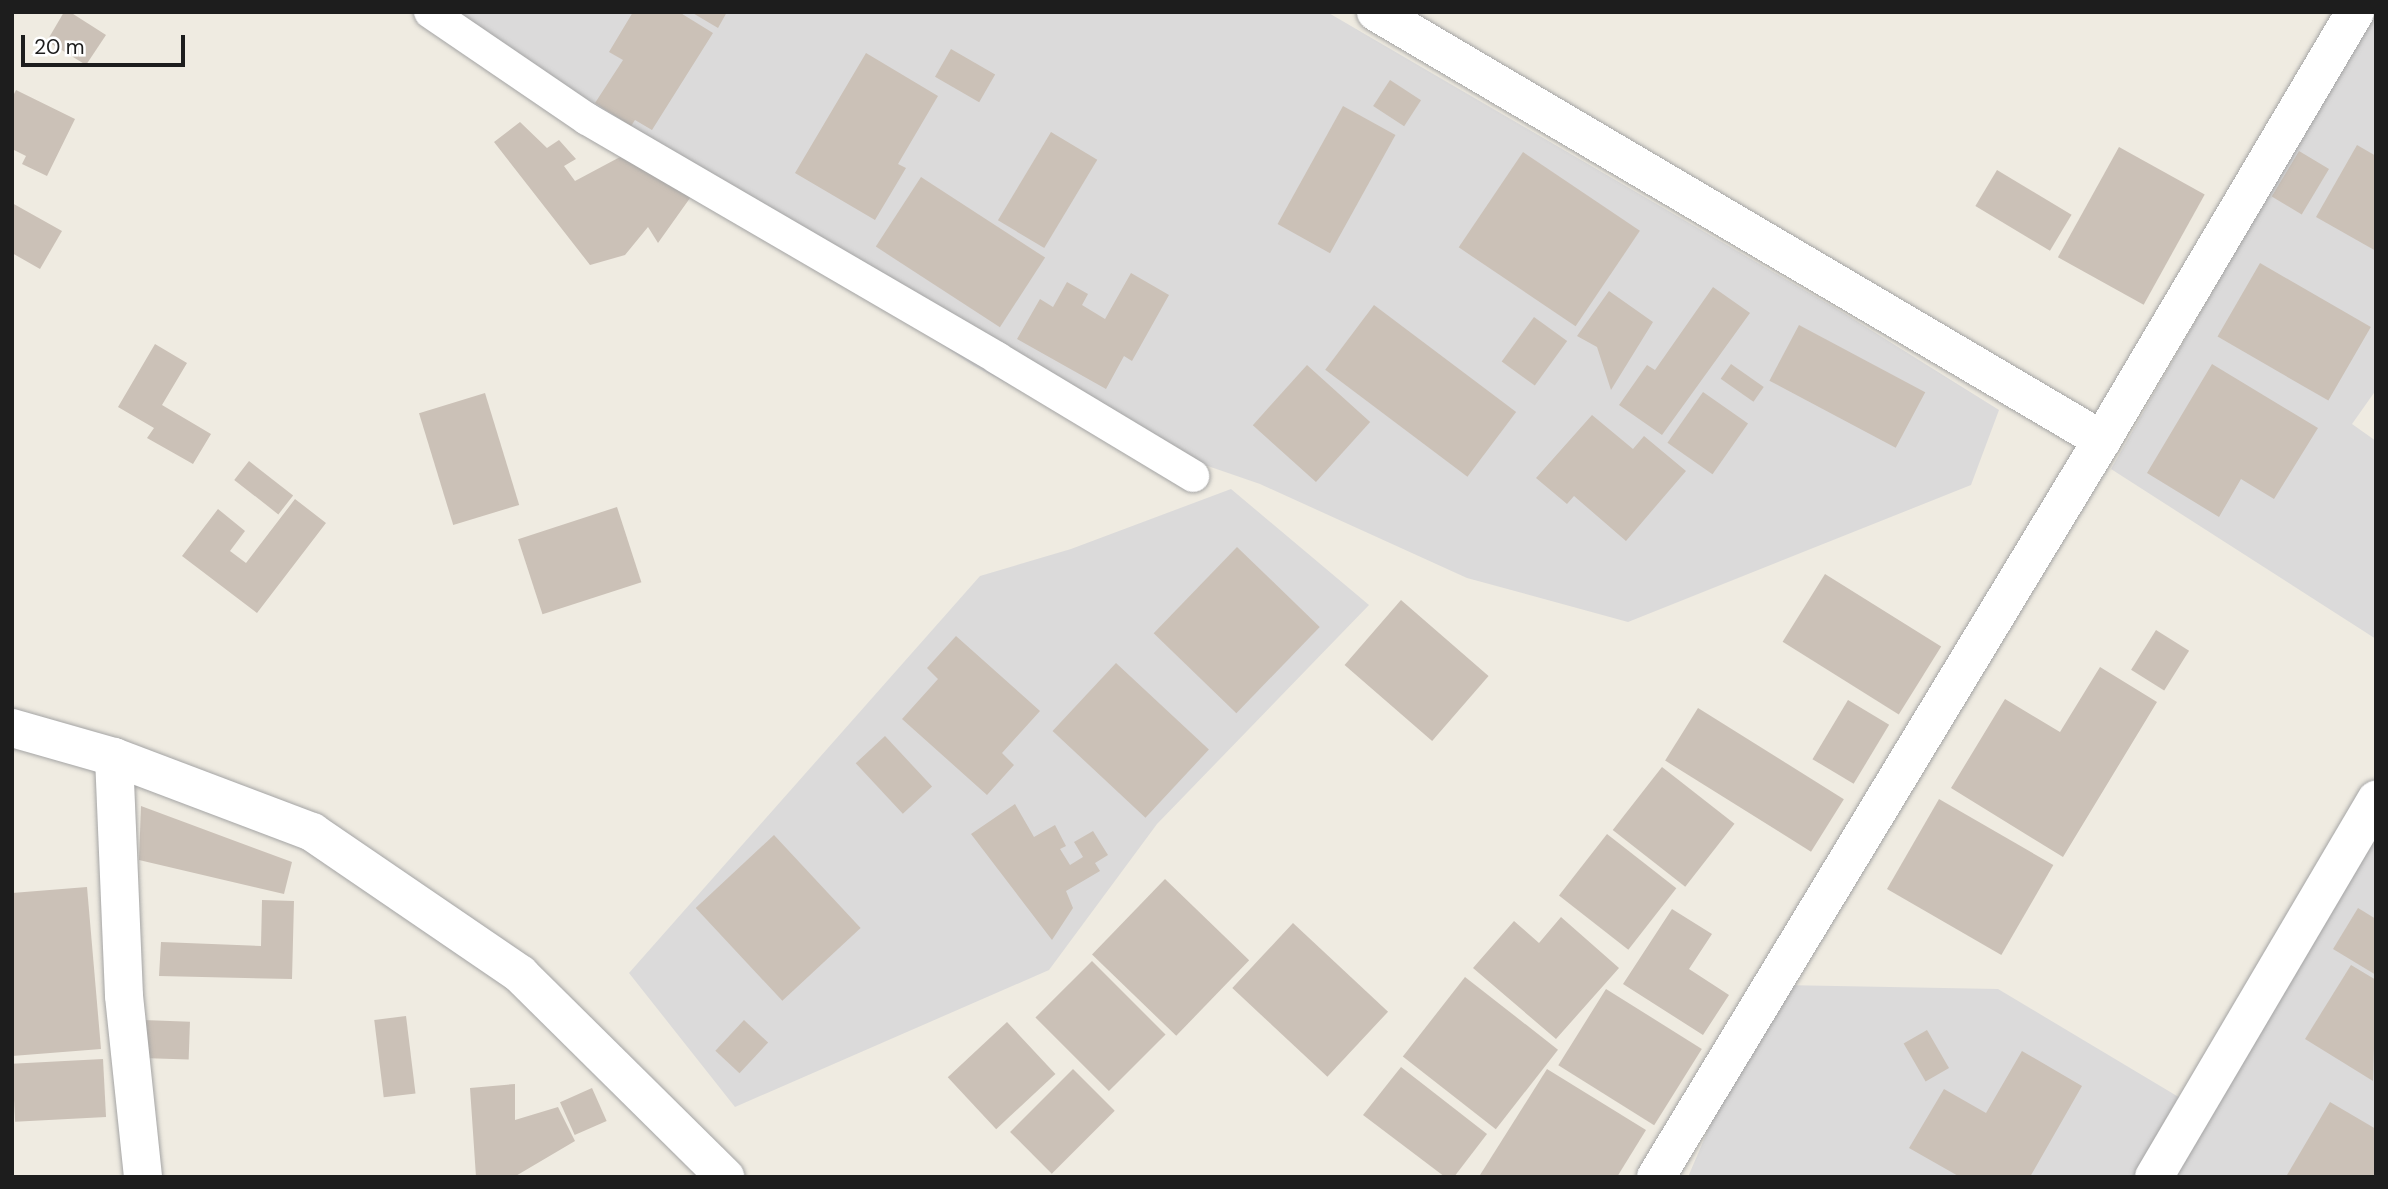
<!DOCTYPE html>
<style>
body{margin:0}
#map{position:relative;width:2388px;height:1189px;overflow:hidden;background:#efebe1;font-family:"DM Sans",sans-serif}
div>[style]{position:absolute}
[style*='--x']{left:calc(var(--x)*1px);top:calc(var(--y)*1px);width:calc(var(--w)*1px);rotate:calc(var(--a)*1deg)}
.residential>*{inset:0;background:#dbdada}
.building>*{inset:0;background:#cbc1b7;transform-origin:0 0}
.roads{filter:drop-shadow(0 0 2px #a4a4a4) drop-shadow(0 0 2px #a4a4a4)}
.lane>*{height:32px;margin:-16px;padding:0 16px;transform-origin:16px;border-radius:16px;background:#fff}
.street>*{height:38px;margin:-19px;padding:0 19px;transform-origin:19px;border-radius:19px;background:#fff}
span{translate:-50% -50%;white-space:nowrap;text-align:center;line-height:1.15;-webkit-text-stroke:5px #fff;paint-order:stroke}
.frame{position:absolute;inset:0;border:14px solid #1d1d1d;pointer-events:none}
.scale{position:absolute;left:21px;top:35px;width:164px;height:32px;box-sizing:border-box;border:4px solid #1d1d1d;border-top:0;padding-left:9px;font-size:21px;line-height:24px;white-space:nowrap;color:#1d1d1d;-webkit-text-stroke:5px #fff;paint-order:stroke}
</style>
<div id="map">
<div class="residential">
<i style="clip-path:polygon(440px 12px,1327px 12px,1842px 312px,1999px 410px,1971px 485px,1628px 622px,1467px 578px,1260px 484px,1083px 423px,974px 366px)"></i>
<i style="clip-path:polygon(2372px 12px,2376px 12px,2376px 390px,2352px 424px,2376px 441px,2376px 639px,2111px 469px)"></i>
<i style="clip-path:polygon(1231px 489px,1369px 605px,1157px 824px,1049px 970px,735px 1107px,629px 973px,980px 576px,1071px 549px)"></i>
<i style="clip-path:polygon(2376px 832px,2376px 1177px,1688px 1177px,1752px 1027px,1782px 985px,1998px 989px,2187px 1102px)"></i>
</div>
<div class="building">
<i style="clip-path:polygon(64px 12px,70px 12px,106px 35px,86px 65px,47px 41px)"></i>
<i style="clip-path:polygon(633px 12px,679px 12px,713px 33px,652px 130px,635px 120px,631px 126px,595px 103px,623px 60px,609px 52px)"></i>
<i style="clip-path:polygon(691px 12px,727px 12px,718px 28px)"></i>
<i style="left:951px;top:49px;width:51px;height:32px;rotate:30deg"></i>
<i style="clip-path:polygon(866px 53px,938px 96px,898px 164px,906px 168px,875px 220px,795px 173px)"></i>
<i style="left:1390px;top:80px;width:37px;height:31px;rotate:33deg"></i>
<i style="clip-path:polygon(16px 90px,75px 119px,47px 176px,22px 164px,26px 156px,12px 149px,12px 98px)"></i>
<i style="left:1343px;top:106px;width:60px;height:135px;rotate:29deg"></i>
<i style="clip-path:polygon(520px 122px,547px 148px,559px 140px,576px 159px,564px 166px,575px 181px,635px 149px,695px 191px,658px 243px,648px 227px,625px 255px,590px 265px,494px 142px)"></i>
<i style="left:1051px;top:132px;width:54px;height:103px;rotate:31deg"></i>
<i style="clip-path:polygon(2357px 145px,2376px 156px,2376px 251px,2316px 217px)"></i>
<i style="left:2119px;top:147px;width:98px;height:126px;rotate:29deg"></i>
<i style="left:2299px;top:151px;width:35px;height:53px;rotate:31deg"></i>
<i style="left:1523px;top:152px;width:141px;height:115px;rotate:34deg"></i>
<i style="left:1997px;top:170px;width:87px;height:42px;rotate:31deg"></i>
<i style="left:921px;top:177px;width:148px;height:83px;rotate:33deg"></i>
<i style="clip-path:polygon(12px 203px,62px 231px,40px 269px,12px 253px)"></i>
<i style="left:2260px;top:263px;width:128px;height:85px;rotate:30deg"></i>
<i style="clip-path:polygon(1131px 273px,1169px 295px,1132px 361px,1124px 356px,1106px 389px,1017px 339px,1040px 299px,1053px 307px,1067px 282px,1088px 294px,1082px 305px,1105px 319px)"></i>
<i style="clip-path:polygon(1713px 287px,1750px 313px,1662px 435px,1619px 405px,1647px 365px,1655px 370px)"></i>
<i style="clip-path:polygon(1609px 291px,1653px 322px,1611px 390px,1597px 347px,1577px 336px)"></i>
<i style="left:1374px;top:305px;width:178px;height:81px;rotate:37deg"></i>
<i style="left:1534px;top:317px;width:41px;height:55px;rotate:36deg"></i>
<i style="left:1799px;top:325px;width:143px;height:63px;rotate:28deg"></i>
<i style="clip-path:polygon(155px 344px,187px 363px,162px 405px,211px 434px,193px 464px,147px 438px,154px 428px,118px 407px)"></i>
<i style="left:1731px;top:364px;width:40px;height:18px;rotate:35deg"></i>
<i style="clip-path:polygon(2212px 364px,2318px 428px,2274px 499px,2241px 479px,2219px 517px,2147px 473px)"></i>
<i style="left:1307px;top:365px;width:85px;height:81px;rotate:42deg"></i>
<i style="left:1703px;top:392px;width:55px;height:62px;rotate:35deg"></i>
<i style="left:485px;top:393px;width:117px;height:69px;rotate:73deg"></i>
<i style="clip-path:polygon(1592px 415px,1633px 449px,1644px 436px,1686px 471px,1626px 541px,1574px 496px,1567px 504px,1536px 478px)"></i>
<i style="left:249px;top:461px;width:56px;height:24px;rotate:38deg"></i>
<i style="clip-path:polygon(295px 499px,326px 523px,257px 613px,182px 556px,218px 509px,245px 531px,230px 551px,246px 563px)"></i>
<i style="left:617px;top:507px;width:79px;height:104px;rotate:72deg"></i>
<i style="left:1237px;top:547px;width:115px;height:120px;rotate:44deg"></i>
<i style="left:1825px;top:574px;width:137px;height:80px;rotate:32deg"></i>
<i style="left:1401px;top:600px;width:116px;height:86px;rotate:41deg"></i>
<i style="left:2156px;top:630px;width:39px;height:47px;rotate:32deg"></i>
<i style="clip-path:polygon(956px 636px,1040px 711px,1002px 753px,1014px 765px,987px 795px,902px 719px,938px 679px,927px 668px)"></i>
<i style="left:1116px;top:663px;width:127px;height:93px;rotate:43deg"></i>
<i style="clip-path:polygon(2100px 667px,2157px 702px,2063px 857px,1951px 788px,2005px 699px,2060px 732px)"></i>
<i style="left:1848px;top:700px;width:48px;height:69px;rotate:31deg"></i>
<i style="left:1698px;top:708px;width:172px;height:62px;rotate:32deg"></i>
<i style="left:885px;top:736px;width:69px;height:40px;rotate:47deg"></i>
<i style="left:1662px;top:767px;width:92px;height:80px;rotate:38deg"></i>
<i style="left:1939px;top:799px;width:132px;height:104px;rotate:30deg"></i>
<i style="clip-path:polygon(1015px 804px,1034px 837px,1055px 825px,1066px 846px,1060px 849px,1070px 865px,1083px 857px,1074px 842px,1093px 831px,1108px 855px,1095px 863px,1100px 871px,1066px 891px,1073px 908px,1052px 940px,971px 834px)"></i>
<i style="clip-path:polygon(141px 806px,292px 862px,284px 894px,139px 860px)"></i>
<i style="left:1607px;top:834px;width:88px;height:78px;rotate:38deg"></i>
<i style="left:774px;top:835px;width:127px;height:107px;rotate:47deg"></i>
<i style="left:1165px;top:879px;width:117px;height:105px;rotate:44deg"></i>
<i style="clip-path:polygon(87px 887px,101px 1049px,12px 1056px,12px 893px)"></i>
<i style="clip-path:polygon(262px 900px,294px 901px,292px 979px,159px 976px,161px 942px,261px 946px)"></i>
<i style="clip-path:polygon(2358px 908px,2376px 919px,2376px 975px,2333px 949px)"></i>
<i style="clip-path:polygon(1672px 909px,1712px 934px,1689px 969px,1729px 995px,1703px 1035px,1623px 984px)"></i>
<i style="clip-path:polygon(1561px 917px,1619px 968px,1556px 1039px,1473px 968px,1514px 921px,1539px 943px)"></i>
<i style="left:1293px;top:923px;width:130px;height:89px;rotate:43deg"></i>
<i style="left:1092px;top:961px;width:104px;height:80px;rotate:45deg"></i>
<i style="clip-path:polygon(2351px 965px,2376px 980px,2373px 1081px,2305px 1039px)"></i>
<i style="left:1465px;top:977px;width:118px;height:101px;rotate:38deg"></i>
<i style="left:1606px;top:989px;width:113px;height:90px;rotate:32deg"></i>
<i style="left:406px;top:1016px;width:78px;height:32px;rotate:83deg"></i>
<i style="left:143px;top:1020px;width:47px;height:38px;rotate:2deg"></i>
<i style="left:744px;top:1020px;width:33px;height:42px;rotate:43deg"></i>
<i style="left:1007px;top:1022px;width:71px;height:81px;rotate:47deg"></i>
<i style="left:1927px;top:1030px;width:44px;height:27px;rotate:60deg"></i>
<i style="clip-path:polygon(2022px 1051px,2082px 1086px,2030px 1177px,1960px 1177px,1909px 1148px,1944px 1089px,1986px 1113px)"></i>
<i style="left:103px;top:1059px;width:58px;height:91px;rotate:87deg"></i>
<i style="clip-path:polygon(1401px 1067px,1487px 1134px,1454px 1177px,1445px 1177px,1363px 1115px)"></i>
<i style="left:1073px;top:1069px;width:59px;height:89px;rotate:45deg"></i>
<i style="clip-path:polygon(1547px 1069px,1646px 1130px,1617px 1177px,1480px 1175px)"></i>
<i style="clip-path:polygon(515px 1084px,515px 1120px,558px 1107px,575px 1141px,514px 1177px,476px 1177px,470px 1088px)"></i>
<i style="left:592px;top:1088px;width:36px;height:35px;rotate:66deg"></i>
<i style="clip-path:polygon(2330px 1102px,2376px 1129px,2376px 1177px,2287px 1175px)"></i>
</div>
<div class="roads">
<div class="lane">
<i style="--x:430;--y:12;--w:190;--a:34.3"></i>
<i style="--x:587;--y:119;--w:475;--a:30.2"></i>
<i style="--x:997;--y:358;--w:229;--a:31"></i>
</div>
<div class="street">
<i style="--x:1376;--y:12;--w:843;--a:30.52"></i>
<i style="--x:12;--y:728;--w:106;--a:15.9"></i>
<i style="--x:114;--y:757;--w:212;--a:20.7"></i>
<i style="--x:312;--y:832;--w:252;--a:34.3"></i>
<i style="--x:520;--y:974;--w:289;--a:44.7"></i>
<i style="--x:114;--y:757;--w:239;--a:87.6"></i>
<i style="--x:124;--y:996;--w:182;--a:84"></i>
<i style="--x:1656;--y:1177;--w:861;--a:-58.82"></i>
<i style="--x:2102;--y:440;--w:497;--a:-59.4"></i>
<i style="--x:2154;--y:1177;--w:438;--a:-59.5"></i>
</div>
</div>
<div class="frame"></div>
<div class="scale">20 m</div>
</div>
